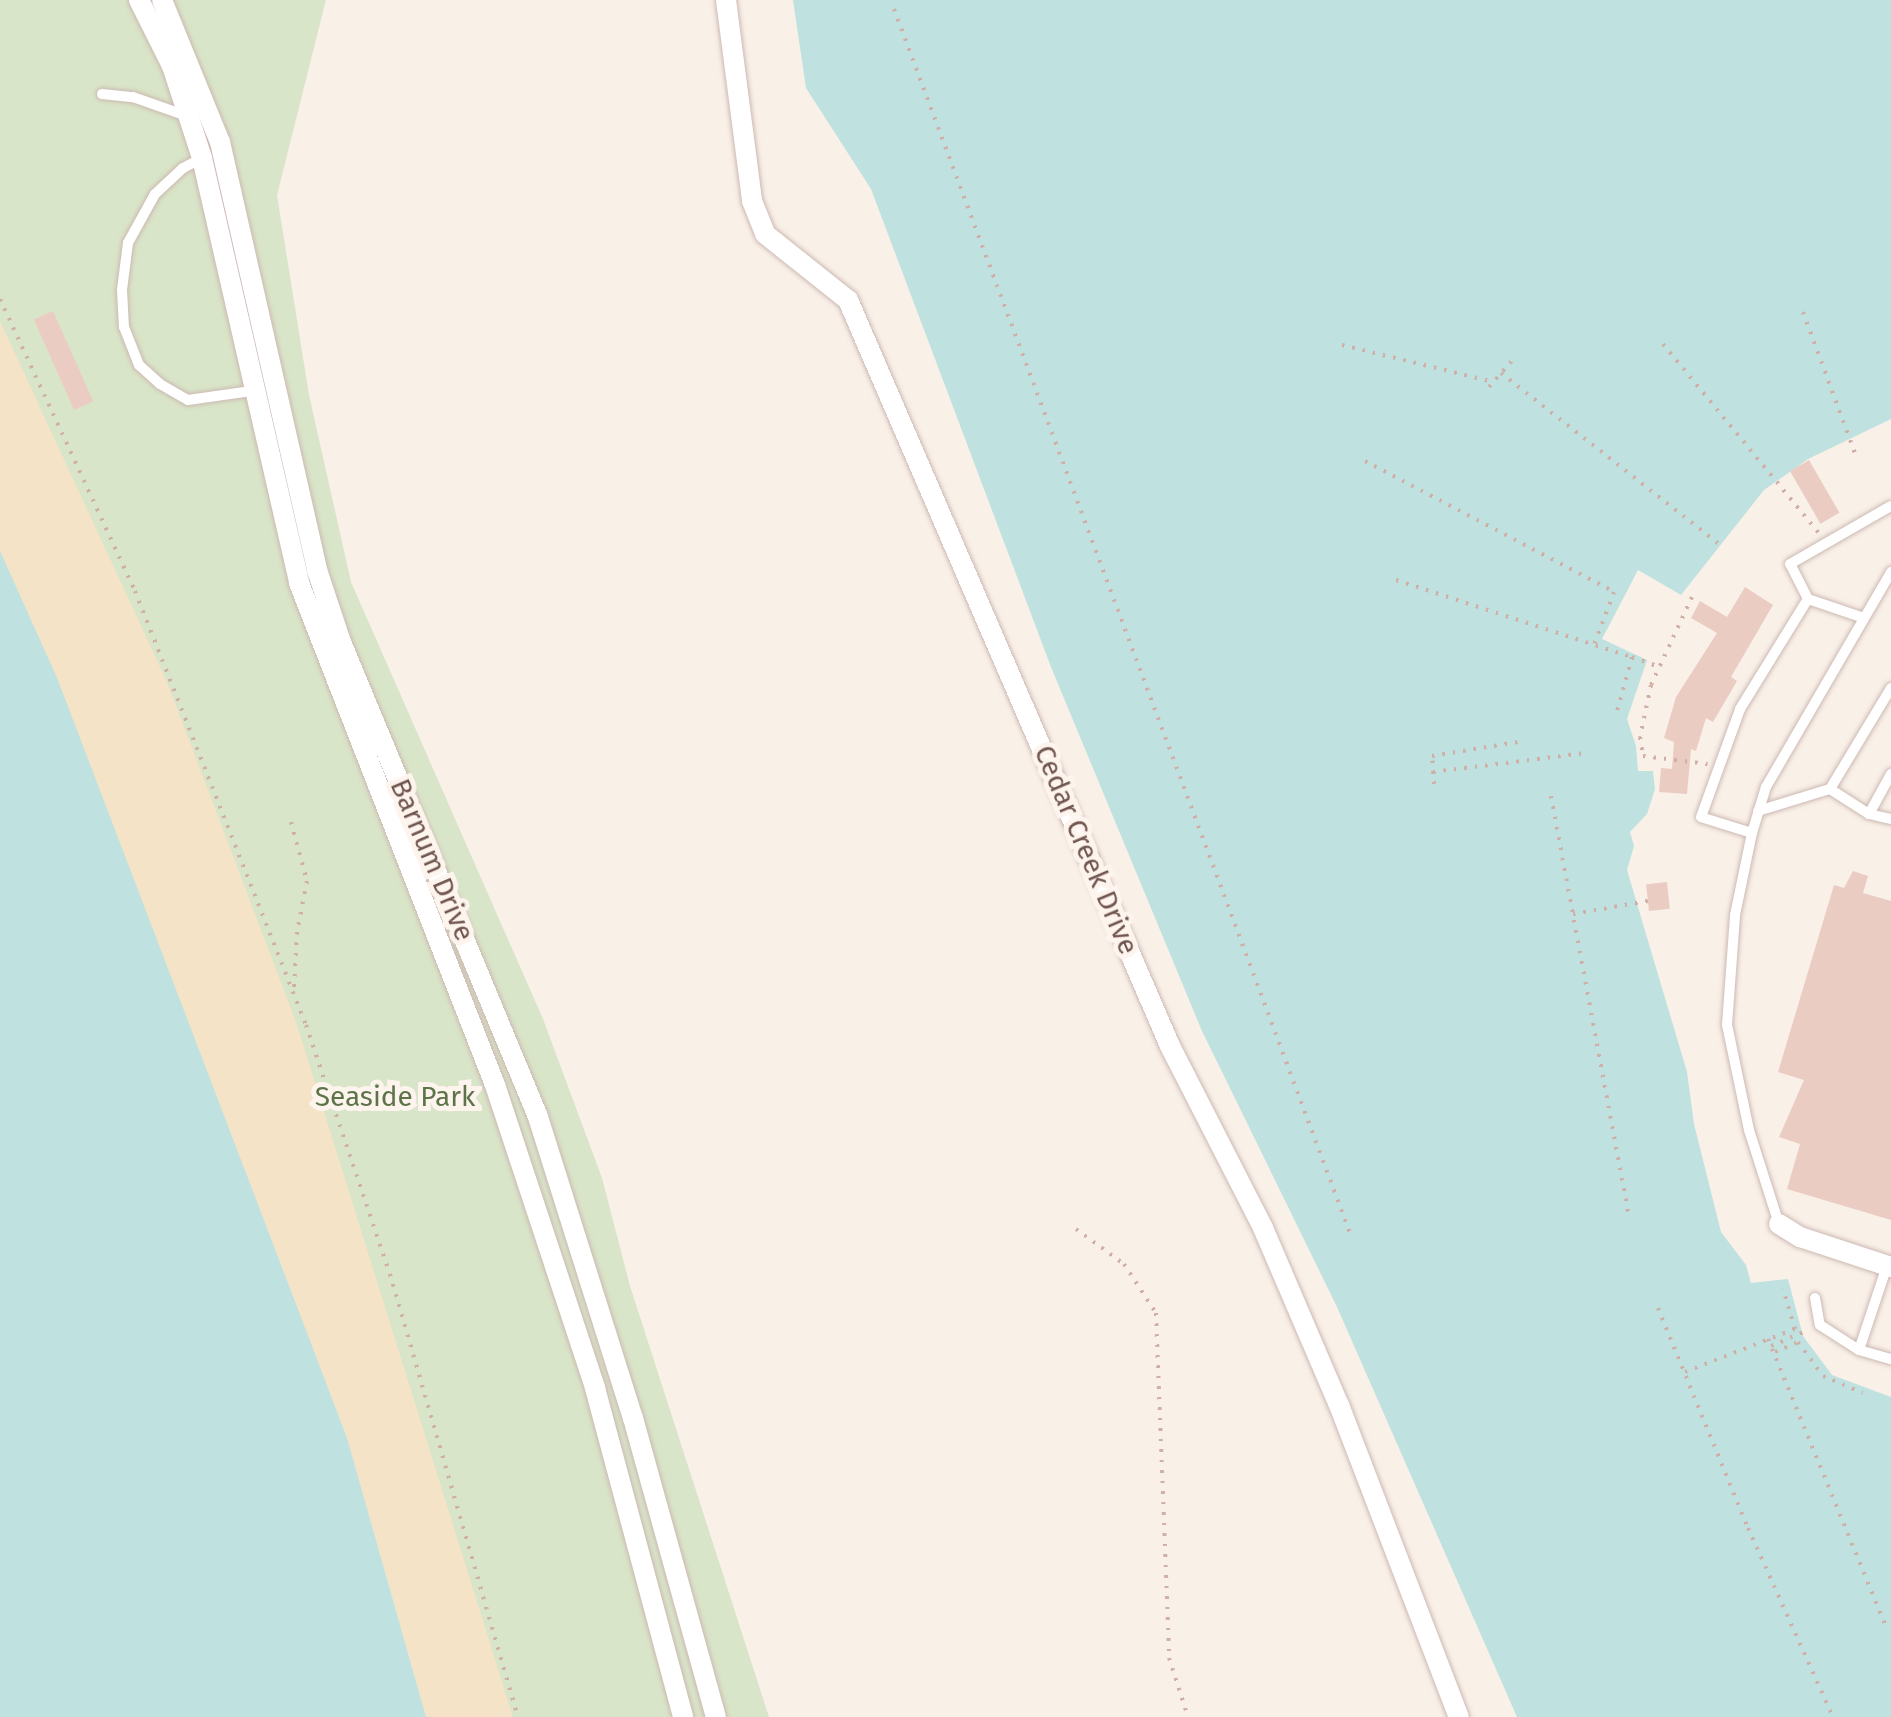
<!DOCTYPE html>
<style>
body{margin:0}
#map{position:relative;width:1891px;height:1717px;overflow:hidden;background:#f9f0e8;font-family:"Fira Sans",sans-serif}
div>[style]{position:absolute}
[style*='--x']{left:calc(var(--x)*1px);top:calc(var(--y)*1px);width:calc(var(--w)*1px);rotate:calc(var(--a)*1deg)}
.green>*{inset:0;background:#d9e5c8}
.sand>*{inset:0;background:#f4e3c7}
.water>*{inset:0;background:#bfe1e0}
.building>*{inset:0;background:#ebccc3;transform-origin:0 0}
.path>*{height:4px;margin-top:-2px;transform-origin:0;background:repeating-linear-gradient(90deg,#d0afa6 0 2.5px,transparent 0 10.5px)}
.roads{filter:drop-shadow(0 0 2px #ccb9b2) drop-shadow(0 0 2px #ccb9b2)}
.lane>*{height:10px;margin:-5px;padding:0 5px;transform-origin:5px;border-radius:5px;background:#fff}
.street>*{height:20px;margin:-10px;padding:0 10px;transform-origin:10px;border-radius:10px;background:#fff}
span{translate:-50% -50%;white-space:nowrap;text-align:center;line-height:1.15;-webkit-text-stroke:10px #fdf4ee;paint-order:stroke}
.street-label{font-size:28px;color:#70554f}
.park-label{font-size:28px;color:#5d7449}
</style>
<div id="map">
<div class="green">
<i style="clip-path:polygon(0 0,326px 0,277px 195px,309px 395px,351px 582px,543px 1019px,602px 1178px,630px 1286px,769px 1717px,426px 1717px,347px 1438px,0 551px)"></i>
</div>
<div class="sand">
<i style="clip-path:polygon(0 321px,167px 682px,296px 1022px,513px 1717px,426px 1717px,347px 1438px,57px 678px,0 551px)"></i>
</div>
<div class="water">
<i style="clip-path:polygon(793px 0,1891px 0,1891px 419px,1808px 459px,1764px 490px,1681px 595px,1638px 570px,1602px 639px,1647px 660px,1627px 719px,1636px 746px,1638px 771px,1653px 771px,1655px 789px,1647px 814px,1630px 832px,1634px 846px,1627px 870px,1687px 1072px,1694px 1124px,1721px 1232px,1746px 1265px,1751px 1283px,1788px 1279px,1803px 1336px,1832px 1375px,1891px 1397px,1891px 1717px,1517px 1717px,1337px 1307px,1202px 1031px,1051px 667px,871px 189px,806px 88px)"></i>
<i style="clip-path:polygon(0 551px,57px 678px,347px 1438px,426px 1717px,0 1717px)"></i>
</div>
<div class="building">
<i style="left:53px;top:311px;width:99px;height:21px;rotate:66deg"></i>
<i style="left:1809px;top:460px;width:61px;height:22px;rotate:60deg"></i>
<i style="clip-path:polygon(1745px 587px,1773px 605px,1731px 677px,1737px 681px,1713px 722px,1706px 718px,1696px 751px,1691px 749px,1687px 794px,1659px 792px,1661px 768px,1672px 769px,1674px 742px,1664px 738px,1676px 697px,1717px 633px,1691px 618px,1700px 601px,1727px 617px)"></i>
<i style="clip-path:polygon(1853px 871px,1868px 876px,1863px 893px,1891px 901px,1891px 1220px,1787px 1189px,1800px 1144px,1779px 1137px,1804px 1080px,1778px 1072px,1834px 885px,1844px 888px)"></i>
<i style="left:1667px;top:882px;width:27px;height:21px;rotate:84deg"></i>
</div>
<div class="path">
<i style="--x:894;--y:9;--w:1306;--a:69.57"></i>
<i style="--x:0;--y:299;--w:322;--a:65.2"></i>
<i style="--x:135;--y:591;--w:466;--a:68.5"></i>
<i style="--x:306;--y:1025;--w:263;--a:71.4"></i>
<i style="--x:390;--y:1274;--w:461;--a:73.9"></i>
<i style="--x:1803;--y:312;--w:150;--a:69.8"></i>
<i style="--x:1663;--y:344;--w:245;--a:50.5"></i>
<i style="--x:1342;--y:345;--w:156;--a:13.7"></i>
<i style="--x:1501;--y:373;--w:278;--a:38.1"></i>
<i style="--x:1489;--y:387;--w:41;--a:-48.9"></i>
<i style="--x:1365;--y:461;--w:281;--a:27.7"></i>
<i style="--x:1614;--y:592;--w:57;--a:110.7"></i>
<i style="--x:1396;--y:580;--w:248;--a:18.1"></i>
<i style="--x:1632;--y:657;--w:60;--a:105.4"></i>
<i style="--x:1692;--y:597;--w:97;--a:115"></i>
<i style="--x:1651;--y:685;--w:53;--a:101.9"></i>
<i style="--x:1640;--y:737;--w:19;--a:81"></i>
<i style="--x:1643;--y:756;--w:65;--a:7"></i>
<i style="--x:1632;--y:657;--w:29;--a:20"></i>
<i style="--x:1433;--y:772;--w:153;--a:-7.1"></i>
<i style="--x:1434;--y:784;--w:28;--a:-94"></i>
<i style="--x:1432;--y:756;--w:87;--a:-9.2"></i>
<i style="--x:1551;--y:796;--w:426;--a:79.5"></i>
<i style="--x:291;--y:822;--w:61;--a:74.8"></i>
<i style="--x:307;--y:881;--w:52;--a:101.1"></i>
<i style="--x:297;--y:932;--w:58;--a:93"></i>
<i style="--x:1573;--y:914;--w:76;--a:-9.8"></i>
<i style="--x:1076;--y:1229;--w:59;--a:36.1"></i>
<i style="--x:1124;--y:1264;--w:59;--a:56.9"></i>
<i style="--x:1156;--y:1313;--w:345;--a:87.8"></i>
<i style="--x:1169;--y:1658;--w:62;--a:72.1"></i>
<i style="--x:1658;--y:1308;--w:238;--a:67.8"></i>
<i style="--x:1748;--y:1528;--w:207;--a:65.8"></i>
<i style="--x:1768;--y:1339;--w:308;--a:67.7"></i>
<i style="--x:1771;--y:1346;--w:40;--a:-23.4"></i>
<i style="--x:1775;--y:1352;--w:25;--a:-23"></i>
<i style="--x:1798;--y:1342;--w:42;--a:53.7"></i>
<i style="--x:1823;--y:1376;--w:43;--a:23"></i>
<i style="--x:1685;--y:1372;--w:118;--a:-21.4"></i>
<i style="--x:1795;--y:1329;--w:42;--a:-106.7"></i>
</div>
<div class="roads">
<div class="lane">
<i style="--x:102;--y:94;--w:31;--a:6"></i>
<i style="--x:133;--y:97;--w:57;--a:19.4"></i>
<i style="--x:202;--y:158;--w:21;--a:152"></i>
<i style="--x:183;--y:168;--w:38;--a:137"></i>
<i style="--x:155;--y:194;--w:56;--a:118.9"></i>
<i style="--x:128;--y:243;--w:47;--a:97.3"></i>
<i style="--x:122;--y:290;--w:37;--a:87"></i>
<i style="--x:124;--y:327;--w:41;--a:68.5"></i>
<i style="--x:139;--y:365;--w:28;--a:42"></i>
<i style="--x:160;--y:384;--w:32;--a:30"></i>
<i style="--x:188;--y:400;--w:71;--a:-8.1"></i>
<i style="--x:1808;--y:599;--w:59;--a:18.7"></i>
<i style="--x:1891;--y:688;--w:118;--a:121.1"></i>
<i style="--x:1830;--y:789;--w:46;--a:32.7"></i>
<i style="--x:1869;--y:814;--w:23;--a:13"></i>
<i style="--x:1758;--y:811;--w:75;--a:-17"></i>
<i style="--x:1869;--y:814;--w:46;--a:-61.2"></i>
<i style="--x:1752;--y:833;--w:48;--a:-73.1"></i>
<i style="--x:1766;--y:787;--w:249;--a:-59.8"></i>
<i style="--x:1779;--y:1224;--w:99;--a:-107.7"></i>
<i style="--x:1749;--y:1130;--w:107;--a:-101.8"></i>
<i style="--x:1727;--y:1025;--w:110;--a:-85.8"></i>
<i style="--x:1735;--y:915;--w:84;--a:-78.3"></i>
<i style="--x:1752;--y:833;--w:53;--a:-162.6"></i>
<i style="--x:1701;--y:817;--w:115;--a:-70.1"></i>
<i style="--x:1740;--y:709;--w:129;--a:-58.3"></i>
<i style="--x:1808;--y:599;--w:39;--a:-117"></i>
<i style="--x:1790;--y:564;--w:116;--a:-29.9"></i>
<i style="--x:1815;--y:1298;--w:27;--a:80"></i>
<i style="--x:1820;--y:1325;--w:46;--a:32.7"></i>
<i style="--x:1859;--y:1350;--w:33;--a:16"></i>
<i style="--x:1859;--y:1350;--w:89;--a:-71.6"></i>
</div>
<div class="street">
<i style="--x:139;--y:0;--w:74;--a:63.4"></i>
<i style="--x:172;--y:66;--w:97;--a:71.9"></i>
<i style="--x:202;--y:158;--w:436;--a:77.1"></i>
<i style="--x:299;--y:583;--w:539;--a:68.67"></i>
<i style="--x:495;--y:1085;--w:319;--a:71.7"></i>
<i style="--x:595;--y:1388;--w:341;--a:75"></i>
<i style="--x:162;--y:0;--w:153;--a:67.8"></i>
<i style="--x:220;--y:142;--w:439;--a:77.2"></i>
<i style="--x:317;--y:570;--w:76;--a:71.6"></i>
<i style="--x:341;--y:642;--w:514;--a:67.47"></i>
<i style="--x:538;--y:1117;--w:316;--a:72.5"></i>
<i style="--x:633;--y:1418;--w:310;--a:74.5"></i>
<i style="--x:726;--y:0;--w:203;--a:82.6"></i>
<i style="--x:752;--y:201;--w:35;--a:68"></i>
<i style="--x:765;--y:234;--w:106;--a:38.5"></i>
<i style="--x:848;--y:300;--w:813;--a:66.65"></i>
<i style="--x:1170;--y:1046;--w:204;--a:62.9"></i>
<i style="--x:1263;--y:1228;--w:193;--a:66.8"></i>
<i style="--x:1339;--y:1405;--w:334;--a:69"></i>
<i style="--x:1779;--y:1224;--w:25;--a:32"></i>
<i style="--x:1800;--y:1237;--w:96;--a:18.2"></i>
</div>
</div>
<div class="street-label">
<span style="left:1086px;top:850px;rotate:67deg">Cedar Creek Drive</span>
<span style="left:432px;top:860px;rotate:67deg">Barnum Drive</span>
</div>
<div class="park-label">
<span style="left:395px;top:1097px">Seaside Park</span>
</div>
</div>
